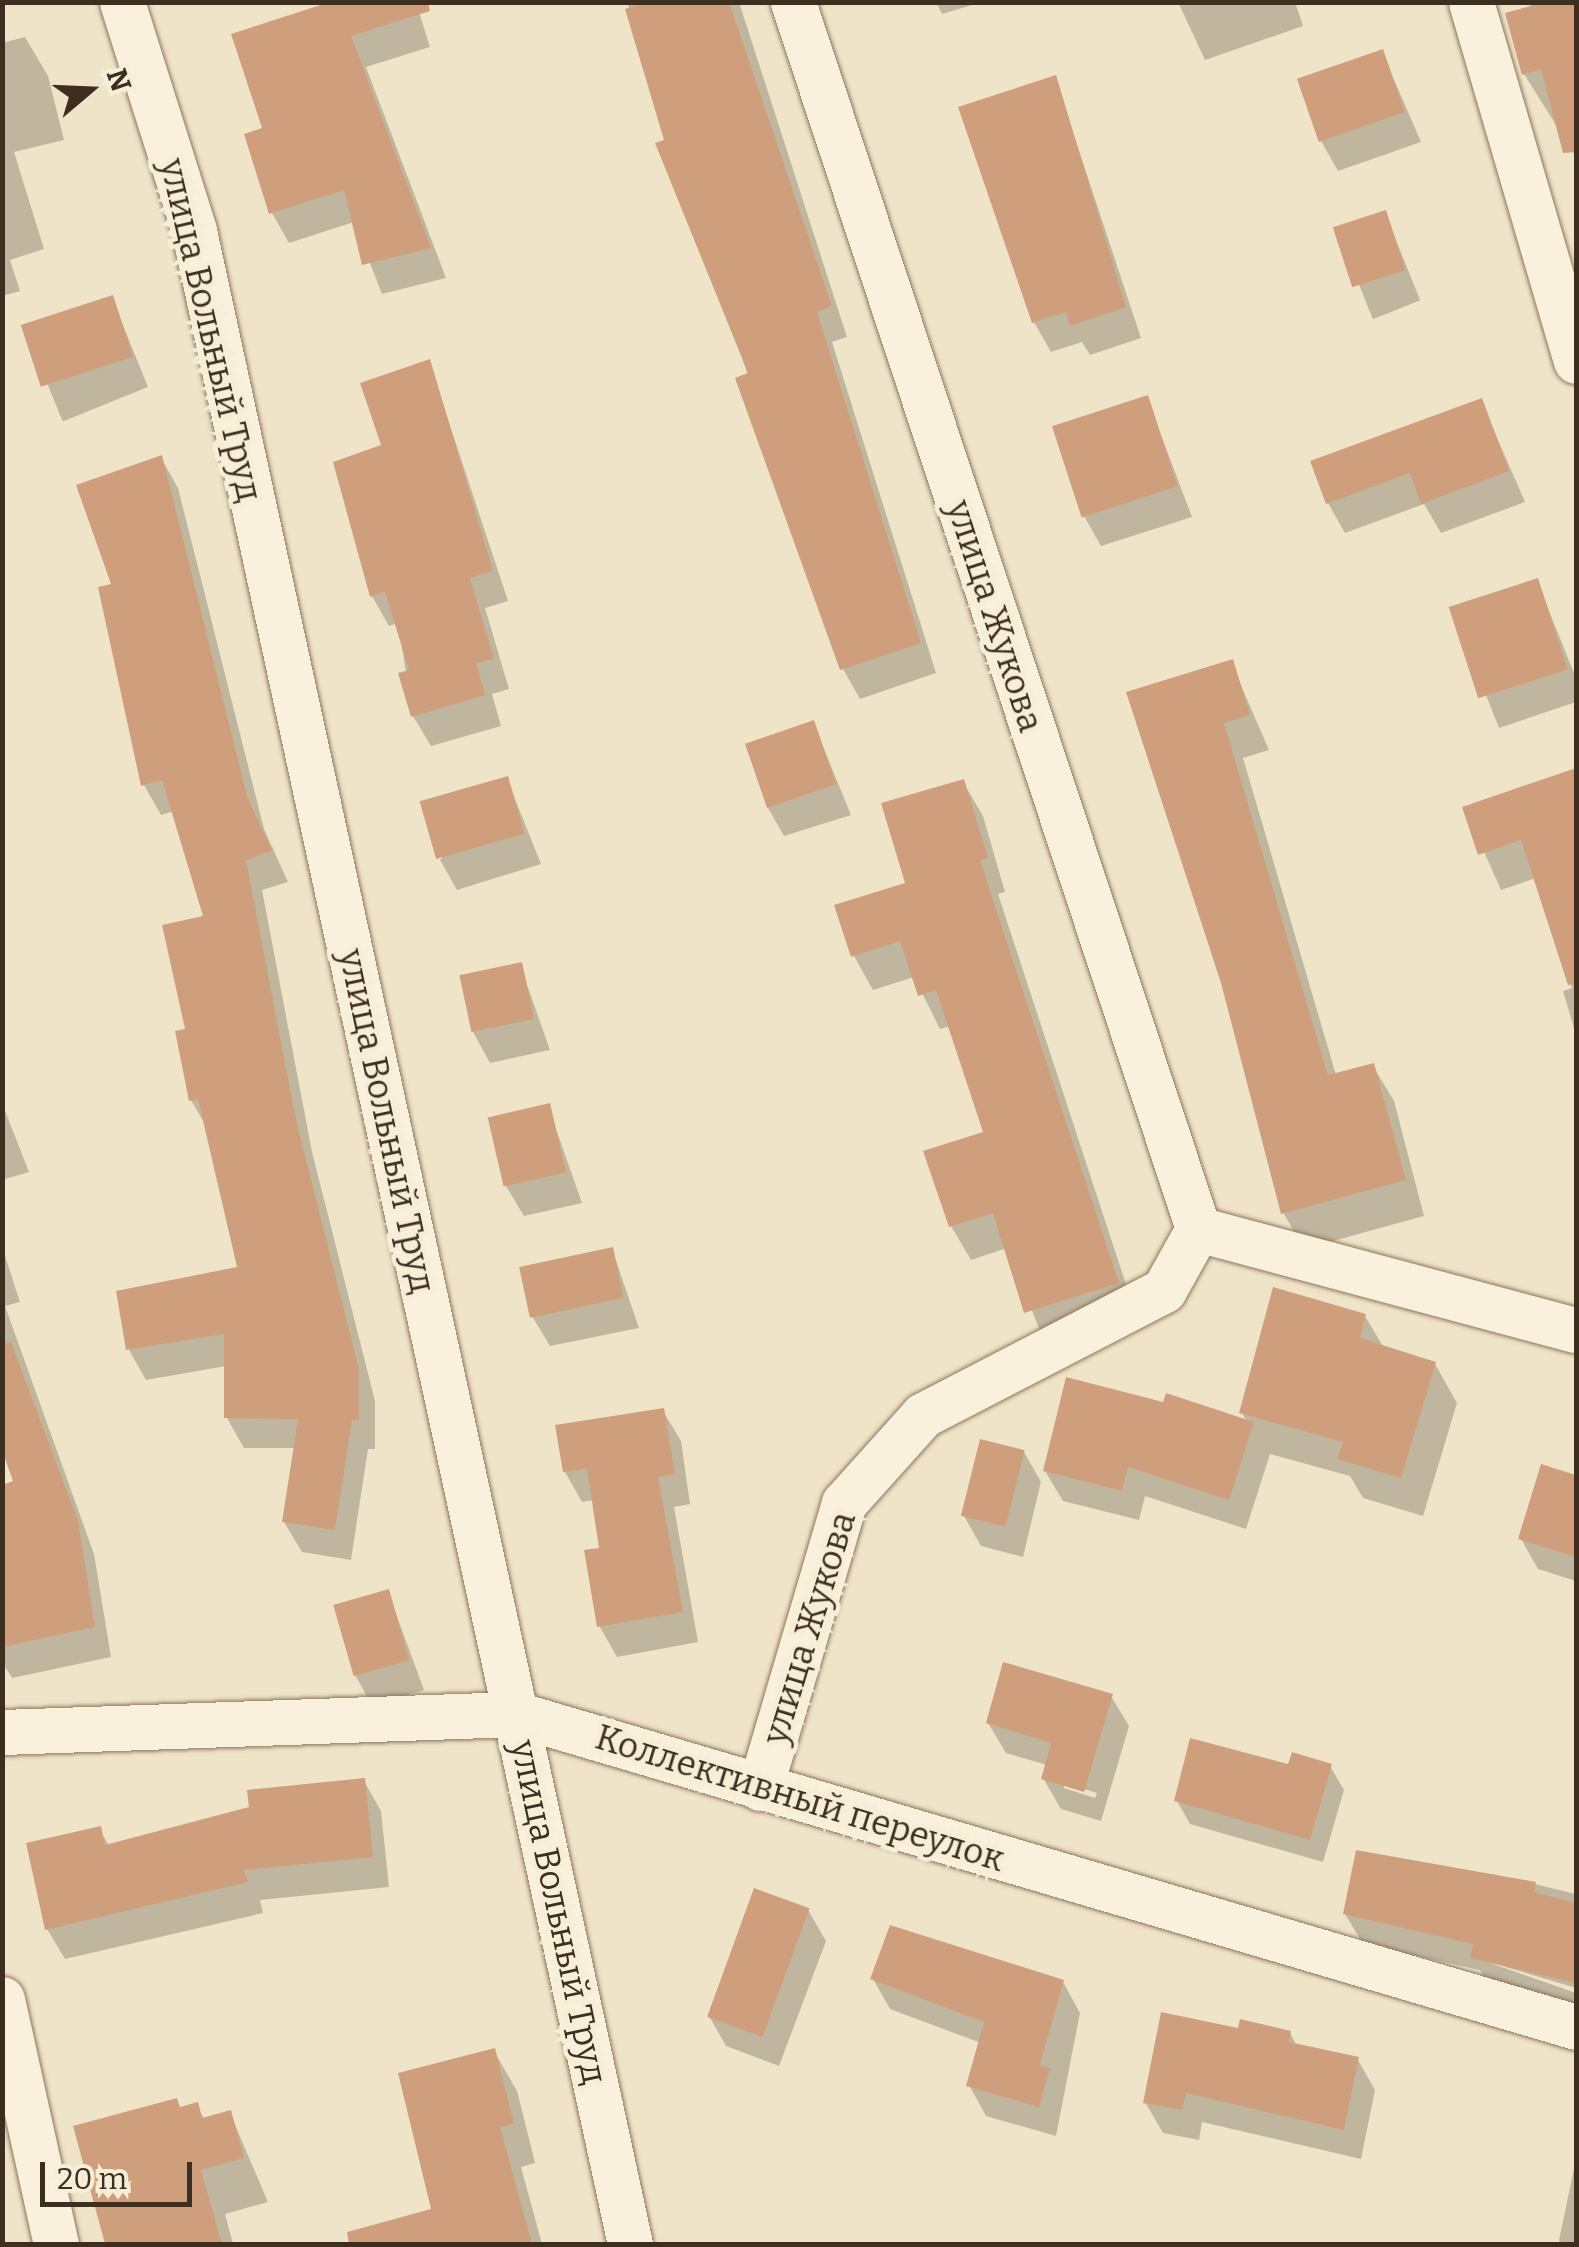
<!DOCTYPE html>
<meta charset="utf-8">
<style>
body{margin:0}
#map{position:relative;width:1579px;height:2247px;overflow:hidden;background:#f0e4c8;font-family:Bitter,serif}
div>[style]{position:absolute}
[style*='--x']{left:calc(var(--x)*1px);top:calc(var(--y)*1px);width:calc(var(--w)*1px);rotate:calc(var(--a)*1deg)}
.shadow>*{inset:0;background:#0003;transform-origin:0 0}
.building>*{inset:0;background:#cf9f7d;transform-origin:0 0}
.roads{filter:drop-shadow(0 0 2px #8d765c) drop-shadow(0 0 2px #8d765c)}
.minor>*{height:45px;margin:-22.5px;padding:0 22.5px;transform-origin:22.5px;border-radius:22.5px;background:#faf1dc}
span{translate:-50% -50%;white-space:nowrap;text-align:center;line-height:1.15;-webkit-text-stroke:9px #f7eed8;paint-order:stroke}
.street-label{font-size:35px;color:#3d2e20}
.frame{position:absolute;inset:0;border:5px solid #3d2e20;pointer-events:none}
.north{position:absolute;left:40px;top:40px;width:100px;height:100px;-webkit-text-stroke:8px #f7eed8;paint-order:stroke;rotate:71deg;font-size:28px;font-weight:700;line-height:40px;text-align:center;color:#3d2e20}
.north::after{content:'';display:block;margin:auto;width:35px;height:45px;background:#3d2e20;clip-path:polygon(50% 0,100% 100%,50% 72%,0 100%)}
.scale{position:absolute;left:40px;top:2162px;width:152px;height:45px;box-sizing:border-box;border:5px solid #3d2e20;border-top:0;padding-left:12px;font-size:30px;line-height:35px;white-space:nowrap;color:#3d2e20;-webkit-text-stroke:8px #f7eed8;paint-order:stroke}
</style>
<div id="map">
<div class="shadow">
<i style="clip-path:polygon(627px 2px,739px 2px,847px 337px,832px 342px,936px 673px,860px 699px,843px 669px)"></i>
<i style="clip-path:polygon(936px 2px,982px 2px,942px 14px)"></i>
<i style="clip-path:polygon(1178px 2px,1295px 2px,1303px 26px,1205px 60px)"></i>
<i style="clip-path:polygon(1531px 2px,1576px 2px,1576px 157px,1524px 74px)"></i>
<i style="clip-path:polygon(419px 12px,430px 47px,366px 67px,446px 278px,382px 294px,354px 222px,289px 243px,272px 213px,247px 136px,265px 130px,234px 36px)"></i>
<i style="clip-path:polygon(25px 37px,48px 76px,64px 140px,14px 152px,44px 249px,10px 260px,20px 291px,2px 296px,2px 43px)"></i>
<i style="clip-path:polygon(1382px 52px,1421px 142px,1338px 171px,1321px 141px)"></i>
<i style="clip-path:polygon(1055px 78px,1141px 338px,1090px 355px,1082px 342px,1051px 352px,1034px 322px)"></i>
<i style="left:1385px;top:213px;width:94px;height:51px;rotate:68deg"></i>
<i style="left:112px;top:298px;width:96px;height:92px;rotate:68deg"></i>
<i style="clip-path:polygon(429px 362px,508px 601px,485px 608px,509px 689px,492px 694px,501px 726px,431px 746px,413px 716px,398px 623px,389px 626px,372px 596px)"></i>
<i style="clip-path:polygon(1147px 398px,1192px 517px,1101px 546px,1084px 516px)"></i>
<i style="clip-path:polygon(1481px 401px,1525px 502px,1441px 533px,1424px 504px,1345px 533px,1328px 503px)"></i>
<i style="clip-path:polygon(161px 458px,178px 488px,264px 829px,288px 882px,262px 890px,312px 1152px,375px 1401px,375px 1449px,368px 1449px,351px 1560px,302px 1552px,284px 1522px,296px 1448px,244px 1448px,227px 1418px,226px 1366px,146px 1380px,129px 1350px,240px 1269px,207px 1128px,191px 1100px,188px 1031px,207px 918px,174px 811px,161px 815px,144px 785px,114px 585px)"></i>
<i style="clip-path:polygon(1537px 581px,1576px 678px,1576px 702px,1499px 728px,1452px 609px)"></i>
<i style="clip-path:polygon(1231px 662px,1269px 750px,1243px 758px,1336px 1075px,1373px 1066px,1394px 1101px,1424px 1216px,1304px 1249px,1284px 1214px,1224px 982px,1129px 693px)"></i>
<i style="clip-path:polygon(813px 722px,851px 815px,784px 836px,767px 806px)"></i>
<i style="clip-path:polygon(1576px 771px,1576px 1035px,1563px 991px,1572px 988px,1536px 878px,1501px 890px,1465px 809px)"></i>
<i style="clip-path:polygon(507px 779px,541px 864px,457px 890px,440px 860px)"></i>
<i style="clip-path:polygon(963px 782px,983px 816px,1005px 892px,998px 894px,1137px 1318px,1046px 1346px,1007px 1248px,971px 1260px,951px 1226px,986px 1133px,950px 1026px,940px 1029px,914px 977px,873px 990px,854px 956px,908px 885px)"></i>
<i style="clip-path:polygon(520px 965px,550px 1050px,490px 1063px,473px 1032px)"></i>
<i style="clip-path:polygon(2px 1103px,29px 1172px,2px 1180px)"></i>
<i style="clip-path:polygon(548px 1106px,582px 1203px,524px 1216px,506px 1186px)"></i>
<i style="clip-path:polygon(2px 1246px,20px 1302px,5px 1306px,94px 1554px,111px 1657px,12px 1678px,2px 1662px,2px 1488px,16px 1483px,2px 1442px)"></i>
<i style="clip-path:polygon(612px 1249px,639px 1328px,550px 1346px,532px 1316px)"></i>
<i style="clip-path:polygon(1365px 1316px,1384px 1348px,1435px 1364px,1457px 1403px,1423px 1516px,1363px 1498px,1350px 1476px,1270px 1454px,1246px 1529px,1145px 1496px,1139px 1520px,1063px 1501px,1045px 1471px,1247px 1422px,1242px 1413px)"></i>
<i style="clip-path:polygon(663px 1411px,681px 1441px,690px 1504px,674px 1507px,698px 1642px,617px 1657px,600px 1627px,587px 1552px,601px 1550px,594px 1500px,582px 1502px,565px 1472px)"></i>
<i style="clip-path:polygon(1024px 1452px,1041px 1482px,1023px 1557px,981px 1546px,964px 1516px)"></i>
<i style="clip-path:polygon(1543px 1467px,1576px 1477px,1576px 1581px,1538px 1569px,1521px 1539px)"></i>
<i style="clip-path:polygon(388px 1592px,424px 1690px,372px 1705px,355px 1675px)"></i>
<i style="clip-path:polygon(evenodd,1111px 1696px,1129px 1726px,1101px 1821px,1061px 1809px,1043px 1778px,1047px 1765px,1006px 1753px,988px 1723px,1111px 1696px,1064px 1783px,1097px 1793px,1095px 1798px,1064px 1788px,1064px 1783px)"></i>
<i style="clip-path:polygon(1330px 1766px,1344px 1790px,1323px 1862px,1190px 1824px,1177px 1801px,1290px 1768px)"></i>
<i style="clip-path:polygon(364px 1781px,381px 1811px,389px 1887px,260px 1900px,263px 1913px,65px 1959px,47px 1929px,99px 1829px,110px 1847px)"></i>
<i style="clip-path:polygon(1492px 1874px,1576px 1894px,1576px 1988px,1482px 1960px,1576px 1993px,1576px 2015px,1490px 1988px,1480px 1970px,1363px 1944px,1345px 1914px)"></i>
<i style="clip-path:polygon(808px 1910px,826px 1941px,779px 2066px,726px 2046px,709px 2016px)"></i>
<i style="clip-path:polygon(873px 1979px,1063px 1982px,1080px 2013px,1056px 2136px,986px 2116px,969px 2085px,981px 2043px,890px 2009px)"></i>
<i style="clip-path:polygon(1240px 2031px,1290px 2033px,1297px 2046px,1358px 2060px,1375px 2090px,1361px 2159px,1202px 2122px,1199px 2140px,1163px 2133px,1145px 2102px)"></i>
<i style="clip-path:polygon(494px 2051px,517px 2091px,535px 2163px,521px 2167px,542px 2244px,407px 2244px,400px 2220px,434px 2210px)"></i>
<i style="clip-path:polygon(196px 2105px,205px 2120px,230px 2113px,268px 2202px,225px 2214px,233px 2244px,108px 2244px,76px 2128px)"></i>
<i style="clip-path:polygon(1576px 2159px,1576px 2244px,1561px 2244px,1559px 2240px)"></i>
</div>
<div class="building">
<i style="clip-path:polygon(330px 2px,428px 2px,430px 11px,351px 36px,431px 248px,362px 265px,344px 190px,269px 214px,244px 134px,262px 128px,231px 34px)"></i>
<i style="clip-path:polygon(647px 2px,729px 2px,832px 306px,817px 312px,921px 643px,840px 670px,735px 378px,748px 373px,655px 143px,664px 140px,625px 9px)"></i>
<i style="clip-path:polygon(1545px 2px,1576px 2px,1576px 152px,1563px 153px,1541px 69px,1522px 75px,1505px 13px)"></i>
<i style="left:1383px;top:49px;width:67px;height:91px;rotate:71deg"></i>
<i style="clip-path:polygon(1056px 75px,1126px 307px,1070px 326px,1066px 312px,1032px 323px,958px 107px)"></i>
<i style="left:1386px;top:210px;width:63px;height:56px;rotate:72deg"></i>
<i style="left:113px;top:295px;width:65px;height:97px;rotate:72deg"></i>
<i style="clip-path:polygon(430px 359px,493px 571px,470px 578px,494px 659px,476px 663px,485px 695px,411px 717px,398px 673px,409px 670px,385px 592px,370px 597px,333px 462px,381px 445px,360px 383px)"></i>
<i style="left:1148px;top:395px;width:96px;height:101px;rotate:72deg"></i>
<i style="clip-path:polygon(1482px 398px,1509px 471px,1421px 504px,1410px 473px,1326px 504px,1310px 461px)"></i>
<i style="clip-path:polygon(162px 455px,247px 796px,272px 851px,246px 860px,296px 1120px,359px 1369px,359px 1420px,352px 1420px,335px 1530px,282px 1522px,298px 1419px,224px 1418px,224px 1334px,126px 1350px,116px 1291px,237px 1267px,198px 1099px,189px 1101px,175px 1031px,185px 1029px,162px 925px,203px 916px,162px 780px,141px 786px,98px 587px,111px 584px,76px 485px)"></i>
<i style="left:1538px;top:578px;width:96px;height:94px;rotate:72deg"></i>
<i style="clip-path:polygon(1233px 659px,1250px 715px,1224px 723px,1328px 1075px,1374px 1063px,1406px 1180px,1281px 1214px,1221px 983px,1126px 692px)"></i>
<i style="left:814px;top:720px;width:68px;height:73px;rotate:71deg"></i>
<i style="clip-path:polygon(1576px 768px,1576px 984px,1568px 985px,1521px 840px,1478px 855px,1462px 807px)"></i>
<i style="left:508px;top:776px;width:60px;height:92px;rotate:74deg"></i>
<i style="clip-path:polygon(964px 779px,988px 858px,980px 860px,1119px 1283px,1024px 1313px,993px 1213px,949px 1227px,923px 1151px,983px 1132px,936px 990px,918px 996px,900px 941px,851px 957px,834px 905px,905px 883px,881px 803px)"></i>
<i style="left:522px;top:962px;width:58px;height:64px;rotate:78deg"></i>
<i style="left:550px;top:1103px;width:71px;height:64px;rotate:77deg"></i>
<i style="left:613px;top:1247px;width:52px;height:96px;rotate:78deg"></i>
<i style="clip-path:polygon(1273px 1287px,1366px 1314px,1360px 1338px,1436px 1362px,1401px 1478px,1337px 1459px,1343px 1442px,1239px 1413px)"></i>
<i style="clip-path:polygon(11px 1342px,78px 1521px,95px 1627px,2px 1647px,2px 1485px,13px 1481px,2px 1450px,2px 1344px)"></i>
<i style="clip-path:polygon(1066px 1377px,1163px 1402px,1166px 1393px,1254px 1422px,1229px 1500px,1128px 1467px,1122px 1491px,1043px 1471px)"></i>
<i style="clip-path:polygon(664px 1408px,675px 1474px,658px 1477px,683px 1612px,597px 1627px,584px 1550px,599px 1548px,587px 1469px,563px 1472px,555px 1425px)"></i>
<i style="left:980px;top:1439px;width:46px;height:79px;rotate:14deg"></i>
<i style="clip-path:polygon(1541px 1464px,1576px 1475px,1576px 1557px,1518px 1539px)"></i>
<i style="left:389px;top:1589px;width:74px;height:58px;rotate:74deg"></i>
<i style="clip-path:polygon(1003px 1662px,1113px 1694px,1084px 1792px,1041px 1779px,1051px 1743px,986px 1723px)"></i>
<i style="clip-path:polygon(1190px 1738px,1288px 1764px,1292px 1752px,1332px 1764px,1310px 1840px,1174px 1801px)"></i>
<i style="clip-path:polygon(365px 1778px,373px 1857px,244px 1870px,248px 1882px,45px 1930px,26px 1843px,101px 1826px,105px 1845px,249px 1807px,247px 1790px)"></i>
<i style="clip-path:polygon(1356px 1850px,1536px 1882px,1534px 1892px,1576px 1903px,1576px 1983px,1470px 1958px,1473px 1944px,1343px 1914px)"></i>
<i style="left:754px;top:1888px;width:59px;height:137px;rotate:20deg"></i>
<i style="clip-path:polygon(890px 1925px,1064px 1980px,1040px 2065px,1050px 2068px,1039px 2107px,966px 2086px,984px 2022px,870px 1979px)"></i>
<i style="clip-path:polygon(1161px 2012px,1238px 2028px,1240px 2019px,1291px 2031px,1289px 2042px,1359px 2057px,1344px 2130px,1186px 2093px,1182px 2110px,1143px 2103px)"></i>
<i style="clip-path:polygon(495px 2048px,514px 2124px,500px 2127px,532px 2244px,349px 2244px,347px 2232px,431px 2209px,398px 2073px)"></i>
<i style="clip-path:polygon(177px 2098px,180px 2107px,198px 2102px,202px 2118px,231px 2110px,244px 2158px,201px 2170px,222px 2244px,105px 2244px,73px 2126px)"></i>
</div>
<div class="roads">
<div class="minor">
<i style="--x:122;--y:2;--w:240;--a:72.5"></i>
<i style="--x:194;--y:231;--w:2060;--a:77.78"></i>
<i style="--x:793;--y:2;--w:1292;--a:71.73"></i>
<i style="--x:1198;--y:1229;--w:391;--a:15"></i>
<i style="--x:1471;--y:2;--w:374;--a:73.7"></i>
<i style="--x:2;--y:1732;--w:514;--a:-2.01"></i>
<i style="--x:516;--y:1714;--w:1105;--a:16.45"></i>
<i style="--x:760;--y:1788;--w:297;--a:-73.6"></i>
<i style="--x:844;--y:1503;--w:118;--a:-48.1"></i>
<i style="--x:923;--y:1415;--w:271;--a:-27.4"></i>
<i style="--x:1164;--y:1290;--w:70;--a:-60.9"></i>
<i style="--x:2;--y:1999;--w:251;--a:77.6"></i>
</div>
</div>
<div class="street-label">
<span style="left:211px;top:330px;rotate:77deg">улица Вольный Труд</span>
<span style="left:995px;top:616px;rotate:72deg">улица Жукова</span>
<span style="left:387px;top:1121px;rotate:78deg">улица Вольный Труд</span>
<span style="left:809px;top:1628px;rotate:-73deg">улица Жукова</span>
<span style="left:800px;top:1798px;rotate:17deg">Коллективный переулок</span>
<span style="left:559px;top:1912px;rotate:78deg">улица Вольный Труд</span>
</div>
<div class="frame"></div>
<div class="north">N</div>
<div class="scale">20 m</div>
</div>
